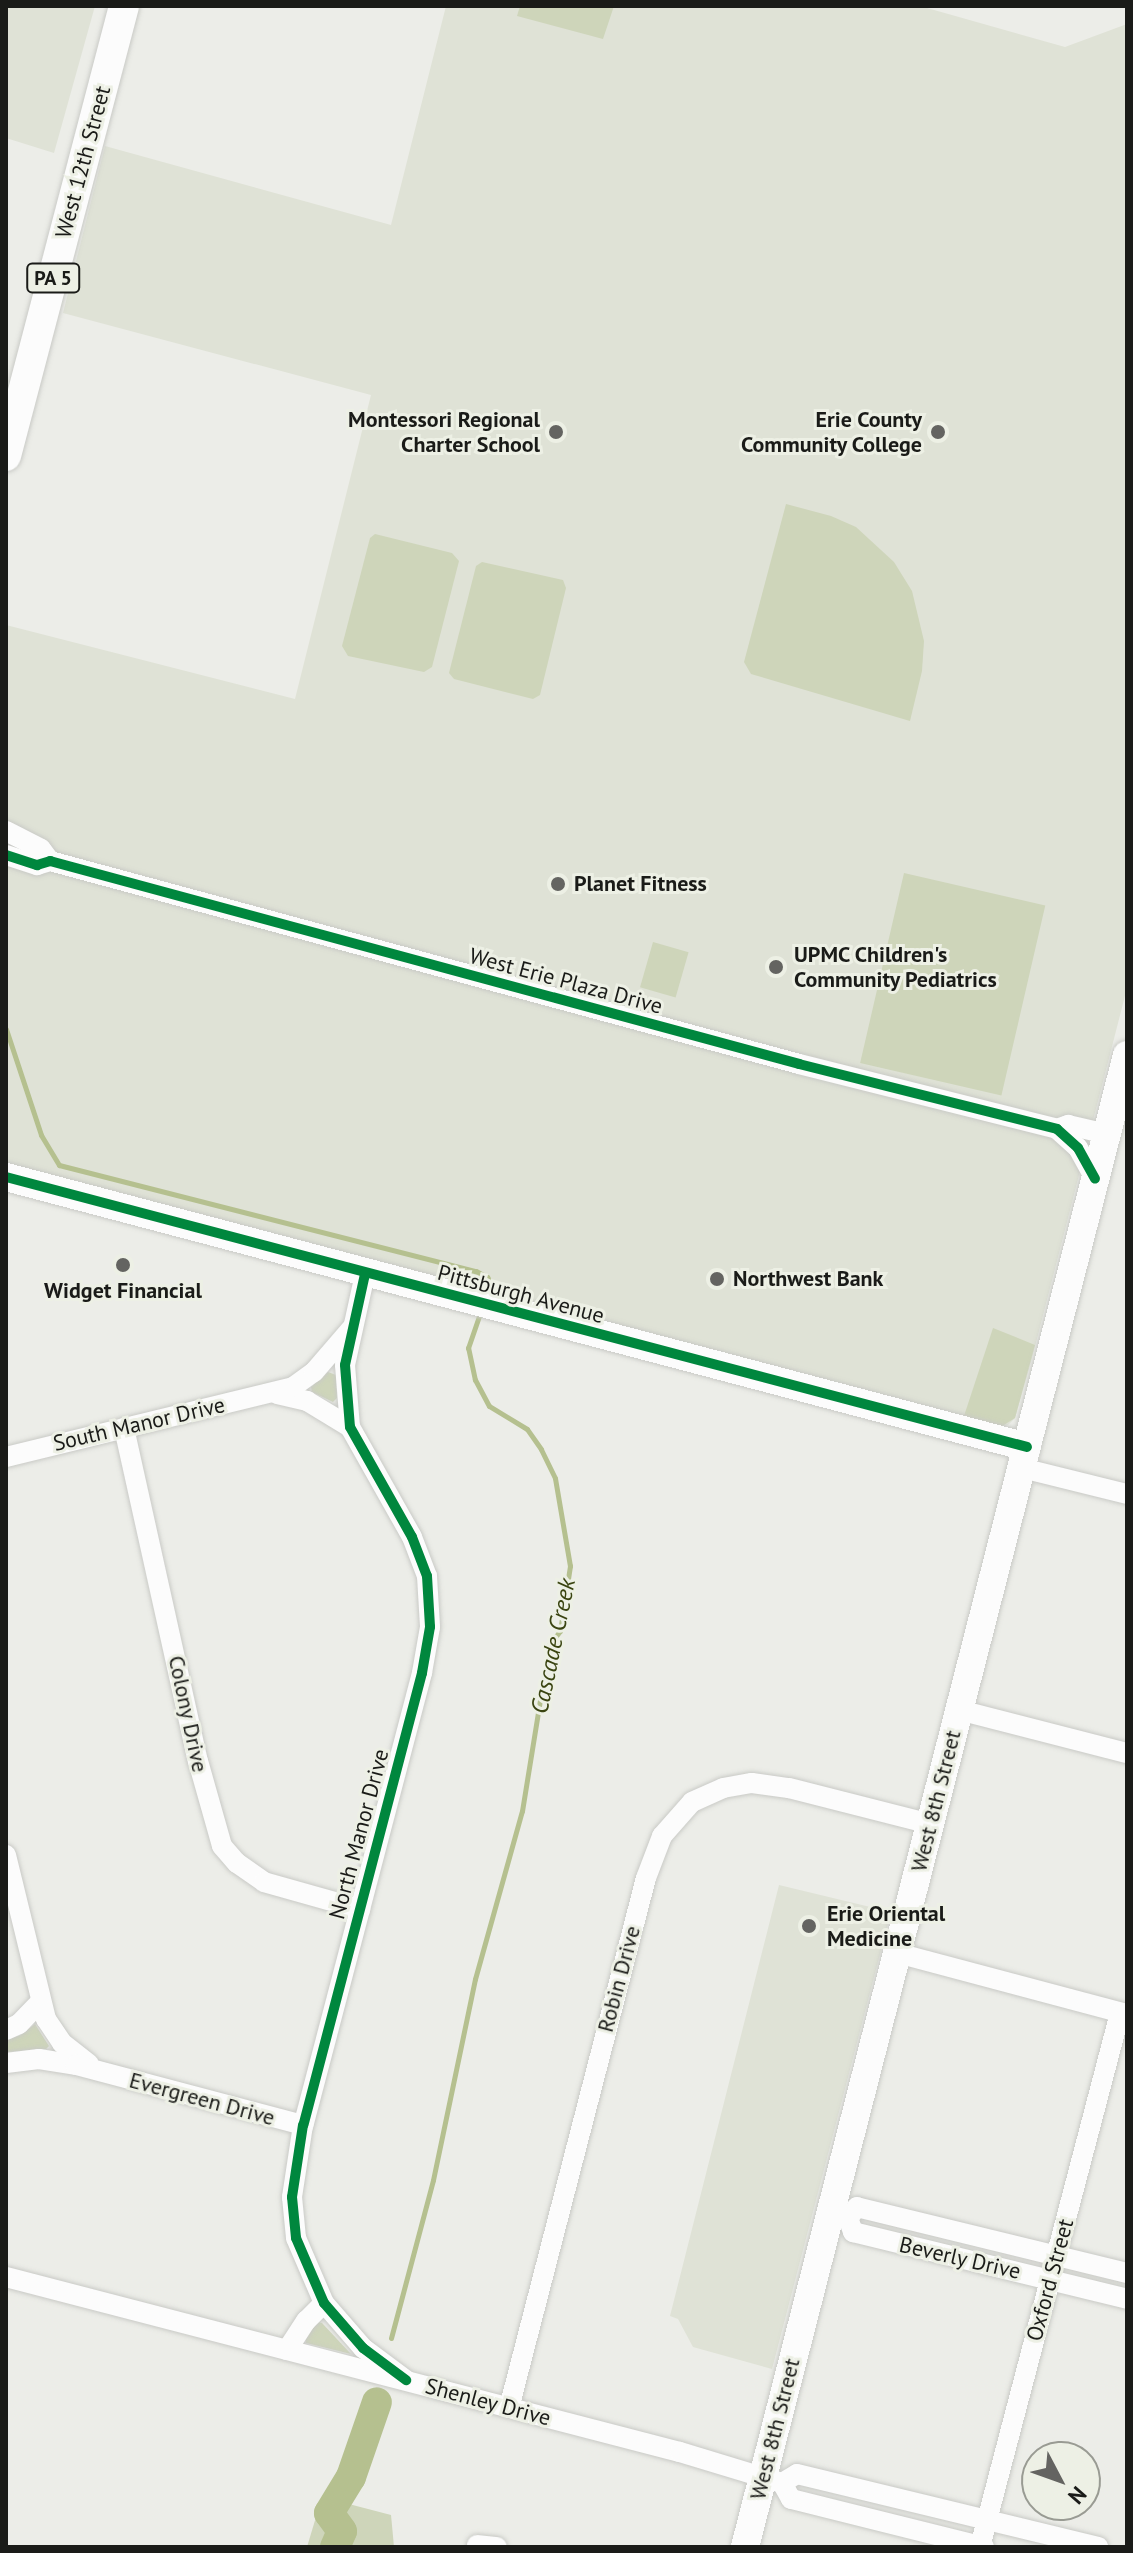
<!DOCTYPE html>
<style>
body{margin:0}
#map{position:relative;width:1133px;height:2553px;overflow:hidden;background:#ecede8;font-family:"PT Sans",sans-serif}
div>[style]{position:absolute}
[style*='--x']{left:calc(var(--x)*1px);top:calc(var(--y)*1px);width:calc(var(--w)*1px);rotate:calc(var(--a)*1deg)}
.built>*{inset:0;background:#dfe2d6}
.green>*{inset:0;background:#ced5ba;transform-origin:0 0}
.stream>*{height:5px;margin:-2.5px;padding:0 2.5px;transform-origin:2.5px;border-radius:2.5px;background:#b5c08f}
.river>*{height:30px;margin:-15px;padding:0 15px;transform-origin:15px;border-radius:15px;background:#b5c08f}
.roads{filter:drop-shadow(0 0 2px #c9cac6) drop-shadow(0 0 2px #c9cac6)}
.street>*{height:20px;margin:-10px;padding:0 10px;transform-origin:10px;border-radius:10px;background:#fcfcfc}
.secondary>*{height:28px;margin:-14px;padding:0 14px;transform-origin:14px;border-radius:14px;background:#fcfcfc}
.primary>*{height:30px;margin:-15px;padding:0 15px;transform-origin:15px;border-radius:15px;background:#fcfcfc}
.cycleway>*{height:10px;margin:-5px;padding:0 5px;transform-origin:5px;border-radius:5px;background:#00873e}
.dots>*{width:22px;height:22px;translate:-50% -50%;box-sizing:border-box;border:4px solid #edf0e5;border-radius:50%}
span{translate:-50% -50%;white-space:nowrap;text-align:center;line-height:1.15;-webkit-text-stroke:6px #edf0e5;paint-order:stroke}
.shield-label span{padding:2px 6px;background:#edf0e5;border:2px solid;border-radius:6px;-webkit-text-stroke-width:0}
.shield-label{font-size:20px;color:#1a1b18;font-weight:700}
.street-label{font-size:22px;color:#1a1b18}
.poi-label{font-size:22px;color:#1a1b18;font-weight:700}
.right{translate:-100% -50%;text-align:right}
.left{translate:0 -50%;text-align:left}
.water-label{font-size:24px;color:#3a4411;font-style:italic}
.frame{position:absolute;inset:0;border:8px solid #1a1b18;pointer-events:none}
.north{position:absolute;left:1021px;top:2441px;width:80px;height:80px;box-sizing:border-box;background:#edf0e5;border:2px solid #999b93;border-radius:50%;rotate:131deg;font-size:22px;font-weight:700;line-height:32px;text-align:center;color:#1a1b18}
.north::after{content:'';display:block;margin:auto;width:28px;height:36px;background:#646461;clip-path:polygon(50% 0,100% 100%,50% 72%,0 100%)}
</style>
<div id="map">
<div class="built">
<i style="clip-path:polygon(6px 6px,95px 6px,54px 153px,6px 138px)"></i>
<i style="clip-path:polygon(446px 6px,920px 6px,1065px 47px,1127px 24px,1127px 988px,1031px 1362px,1015px 1418px,1008px 1425px,999px 1428px,42px 1177px,6px 1162px,6px 625px,295px 699px,371px 395px,63px 313px,105px 146px,391px 225px)"></i>
<i style="clip-path:polygon(779px 1885px,891px 1912px,772px 2369px,693px 2347px,678px 2319px,670px 2316px)"></i>
</div>
<div class="green">
<i style="clip-path:polygon(520px 6px,614px 6px,603px 39px,517px 16px)"></i>
<i style="clip-path:polygon(786px 504px,831px 516px,856px 527px,894px 562px,912px 591px,924px 641px,922px 671px,910px 721px,751px 674px,744px 662px)"></i>
<i style="clip-path:polygon(375px 534px,452px 553px,459px 561px,432px 667px,424px 672px,348px 656px,342px 646px,370px 538px)"></i>
<i style="clip-path:polygon(482px 562px,563px 580px,566px 588px,540px 695px,533px 699px,454px 679px,449px 673px,476px 566px)"></i>
<i style="left:904px;top:873px;width:145px;height:195px;rotate:13deg"></i>
<i style="left:653px;top:942px;width:37px;height:47px;rotate:16deg"></i>
<i style="clip-path:polygon(993px 1328px,1035px 1345px,1015px 1418px,999px 1428px,963px 1419px)"></i>
<i style="clip-path:polygon(328px 1372px,336px 1375px,337px 1398px,333px 1402px,312px 1392px,311px 1387px)"></i>
<i style="clip-path:polygon(35px 2024px,49px 2046px,46px 2049px,6px 2052px,6px 2040px,21px 2035px)"></i>
<i style="clip-path:polygon(318px 2322px,322px 2323px,351px 2354px,306px 2343px,305px 2337px)"></i>
<i style="clip-path:polygon(322px 2497px,391px 2515px,394px 2547px,307px 2547px)"></i>
</div>
<div class="stream">
<i style="--x:6;--y:1029;--w:112;--a:71.7"></i>
<i style="--x:41;--y:1135;--w:35;--a:59"></i>
<i style="--x:59;--y:1165;--w:430;--a:14.3"></i>
<i style="--x:476;--y:1271;--w:13;--a:29"></i>
<i style="--x:487;--y:1277;--w:7;--a:63"></i>
<i style="--x:490;--y:1283;--w:13;--a:103"></i>
<i style="--x:391;--y:2338;--w:163;--a:-75.1"></i>
<i style="--x:433;--y:2180;--w:205;--a:-78.2"></i>
<i style="--x:475;--y:1979;--w:174;--a:-74.4"></i>
<i style="--x:522;--y:1811;--w:168;--a:-80.8"></i>
<i style="--x:549;--y:1645;--w:18;--a:-52"></i>
<i style="--x:560;--y:1631;--w:66;--a:-81.3"></i>
<i style="--x:570;--y:1566;--w:89;--a:-99.7"></i>
<i style="--x:555;--y:1478;--w:32;--a:-116"></i>
<i style="--x:541;--y:1449;--w:24;--a:-125"></i>
<i style="--x:527;--y:1429;--w:44;--a:-148.8"></i>
<i style="--x:489;--y:1406;--w:30;--a:-118"></i>
<i style="--x:475;--y:1380;--w:33;--a:-102"></i>
<i style="--x:468;--y:1348;--w:37;--a:-71"></i>
</div>
<div class="river">
<i style="--x:335;--y:2547;--w:17;--a:-66"></i>
<i style="--x:342;--y:2531;--w:22;--a:-126"></i>
<i style="--x:329;--y:2513;--w:42;--a:-58.6"></i>
<i style="--x:351;--y:2477;--w:79;--a:-70.9"></i>
</div>
<div class="roads">
<div class="street">
<i style="--x:6;--y:831;--w:39;--a:27"></i>
<i style="--x:41;--y:849;--w:15;--a:53"></i>
<i style="--x:6;--y:855;--w:33;--a:18"></i>
<i style="--x:37;--y:865;--w:14;--a:-17"></i>
<i style="--x:50;--y:861;--w:776;--a:15.16"></i>
<i style="--x:799;--y:1064;--w:266;--a:14.1"></i>
<i style="--x:1057;--y:1129;--w:28;--a:42"></i>
<i style="--x:1078;--y:1148;--w:35;--a:61"></i>
<i style="--x:1057;--y:1129;--w:12;--a:-20"></i>
<i style="--x:1068;--y:1125;--w:40;--a:13"></i>
<i style="--x:365;--y:1274;--w:93;--a:102.4"></i>
<i style="--x:345;--y:1365;--w:62;--a:85.4"></i>
<i style="--x:350;--y:1427;--w:126;--a:60.6"></i>
<i style="--x:412;--y:1537;--w:42;--a:69"></i>
<i style="--x:427;--y:1576;--w:51;--a:86.6"></i>
<i style="--x:430;--y:1627;--w:47;--a:99.9"></i>
<i style="--x:422;--y:1673;--w:467;--a:104.7"></i>
<i style="--x:303;--y:2125;--w:73;--a:98.7"></i>
<i style="--x:292;--y:2197;--w:41;--a:84.4"></i>
<i style="--x:296;--y:2238;--w:71;--a:66.7"></i>
<i style="--x:324;--y:2303;--w:60;--a:49.1"></i>
<i style="--x:363;--y:2348;--w:54;--a:36.7"></i>
<i style="--x:277;--y:1394;--w:31;--a:13"></i>
<i style="--x:307;--y:1401;--w:50;--a:31.2"></i>
<i style="--x:124;--y:1428;--w:341;--a:77.5"></i>
<i style="--x:198;--y:1761;--w:88;--a:74.2"></i>
<i style="--x:222;--y:1846;--w:23;--a:49"></i>
<i style="--x:237;--y:1863;--w:33;--a:35"></i>
<i style="--x:264;--y:1882;--w:100;--a:15.7"></i>
<i style="--x:6;--y:1457;--w:295;--a:-13.7"></i>
<i style="--x:293;--y:1387;--w:26;--a:-36"></i>
<i style="--x:314;--y:1372;--w:57;--a:-49.3"></i>
<i style="--x:1022;--y:1468;--w:108;--a:13.9"></i>
<i style="--x:959;--y:1710;--w:173;--a:14.4"></i>
<i style="--x:6;--y:1855;--w:169;--a:76.3"></i>
<i style="--x:46;--y:2019;--w:29;--a:56"></i>
<i style="--x:62;--y:2043;--w:34;--a:38"></i>
<i style="--x:897;--y:1953;--w:238;--a:14.9"></i>
<i style="--x:6;--y:2030;--w:14;--a:-25"></i>
<i style="--x:19;--y:2024;--w:30;--a:-46"></i>
<i style="--x:6;--y:2063;--w:33;--a:-7"></i>
<i style="--x:39;--y:2059;--w:37;--a:9"></i>
<i style="--x:76;--y:2065;--w:235;--a:14.8"></i>
<i style="--x:1127;--y:2273;--w:278;--a:-166.3"></i>
<i style="--x:857;--y:2207;--w:14;--a:129"></i>
<i style="--x:848;--y:2218;--w:15;--a:70"></i>
<i style="--x:853;--y:2232;--w:282;--a:13.7"></i>
<i style="--x:6;--y:2277;--w:696;--a:14.56"></i>
<i style="--x:680;--y:2452;--w:107;--a:16.9"></i>
<i style="--x:287;--y:2350;--w:35;--a:-57"></i>
<i style="--x:306;--y:2321;--w:25;--a:-45"></i>
<i style="--x:509;--y:2408;--w:547;--a:-75.51"></i>
<i style="--x:646;--y:1878;--w:45;--a:-69.1"></i>
<i style="--x:662;--y:1836;--w:45;--a:-48.6"></i>
<i style="--x:692;--y:1802;--w:34;--a:-24"></i>
<i style="--x:723;--y:1788;--w:29;--a:-10"></i>
<i style="--x:752;--y:1783;--w:37;--a:8"></i>
<i style="--x:789;--y:1788;--w:146;--a:14.3"></i>
<i style="--x:477;--y:2545;--w:20;--a:6"></i>
<i style="--x:980;--y:2547;--w:552;--a:-75.31"></i>
<i style="--x:984;--y:2547;--w:199;--a:-166"></i>
<i style="--x:791;--y:2499;--w:18;--a:-119"></i>
<i style="--x:782;--y:2483;--w:17;--a:-31"></i>
<i style="--x:797;--y:2474;--w:310;--a:13.6"></i>
</div>
<div class="secondary">
<i style="--x:6;--y:1177;--w:1056;--a:14.81"></i>
<i style="--x:745;--y:2547;--w:1540;--a:-75.64"></i>
</div>
<div class="primary">
<i style="--x:6;--y:456;--w:465;--a:-75.3"></i>
</div>
</div>
<div class="cycleway">
<i style="--x:6;--y:855;--w:33;--a:18"></i>
<i style="--x:37;--y:865;--w:14;--a:-17"></i>
<i style="--x:50;--y:861;--w:776;--a:15.16"></i>
<i style="--x:799;--y:1064;--w:266;--a:14.1"></i>
<i style="--x:1057;--y:1129;--w:28;--a:42"></i>
<i style="--x:1078;--y:1148;--w:35;--a:61"></i>
<i style="--x:6;--y:1177;--w:1056;--a:14.81"></i>
<i style="--x:365;--y:1274;--w:93;--a:102.4"></i>
<i style="--x:345;--y:1365;--w:62;--a:85.4"></i>
<i style="--x:350;--y:1427;--w:126;--a:60.6"></i>
<i style="--x:412;--y:1537;--w:42;--a:69"></i>
<i style="--x:427;--y:1576;--w:51;--a:86.6"></i>
<i style="--x:430;--y:1627;--w:47;--a:99.9"></i>
<i style="--x:422;--y:1673;--w:467;--a:104.7"></i>
<i style="--x:303;--y:2125;--w:73;--a:98.7"></i>
<i style="--x:292;--y:2197;--w:41;--a:84.4"></i>
<i style="--x:296;--y:2238;--w:71;--a:66.7"></i>
<i style="--x:324;--y:2303;--w:60;--a:49.1"></i>
<i style="--x:363;--y:2348;--w:54;--a:36.7"></i>
</div>
<div class="dots">
<i style="left:556px;top:432px;background:#646461"></i>
<i style="left:938px;top:432px;background:#646461"></i>
<i style="left:558px;top:884px;background:#646461"></i>
<i style="left:776px;top:967px;background:#646461"></i>
<i style="left:123px;top:1265px;background:#646461"></i>
<i style="left:717px;top:1279px;background:#646461"></i>
<i style="left:809px;top:1926px;background:#646461"></i>
</div>
<div class="shield-label">
<span style="left:53px;top:278px">PA 5</span>
</div>
<div class="street-label">
<span style="left:83px;top:162px;rotate:-75deg">West 12th Street</span>
<span style="left:566px;top:981px;rotate:15deg">West Erie Plaza Drive</span>
<span style="left:521px;top:1294px;rotate:15deg">Pittsburgh Avenue</span>
<span style="left:139px;top:1424px;rotate:-13deg">South Manor Drive</span>
<span style="left:188px;top:1714px;rotate:78deg">Colony Drive</span>
<span style="left:936px;top:1801px;rotate:-76deg">West 8th Street</span>
<span style="left:359px;top:1834px;rotate:-75deg">North Manor Drive</span>
<span style="left:619px;top:1979px;rotate:-75deg">Robin Drive</span>
<span style="left:202px;top:2099px;rotate:15deg">Evergreen Drive</span>
<span style="left:960px;top:2258px;rotate:13deg">Beverly Drive</span>
<span style="left:1050px;top:2280px;rotate:-75deg">Oxford Street</span>
<span style="left:488px;top:2402px;rotate:15deg">Shenley Drive</span>
<span style="left:775px;top:2429px;rotate:-76deg">West 8th Street</span>
</div>
<div class="poi-label">
<span class="right" style="left:540px;top:432px">Montessori Regional<br>Charter School</span>
<span class="right" style="left:922px;top:432px">Erie County<br>Community College</span>
<span class="left" style="left:574px;top:884px">Planet Fitness</span>
<span class="left" style="left:794px;top:967px">UPMC Children's<br>Community Pediatrics</span>
<span class="left" style="left:733px;top:1279px">Northwest Bank</span>
<span style="left:123px;top:1291px">Widget Financial</span>
<span class="left" style="left:827px;top:1926px">Erie Oriental<br>Medicine</span>
</div>
<div class="water-label">
<span style="left:553px;top:1646px;rotate:-78deg">Cascade Creek</span>
</div>
<div class="frame"></div>
<div class="north">N</div>
</div>
